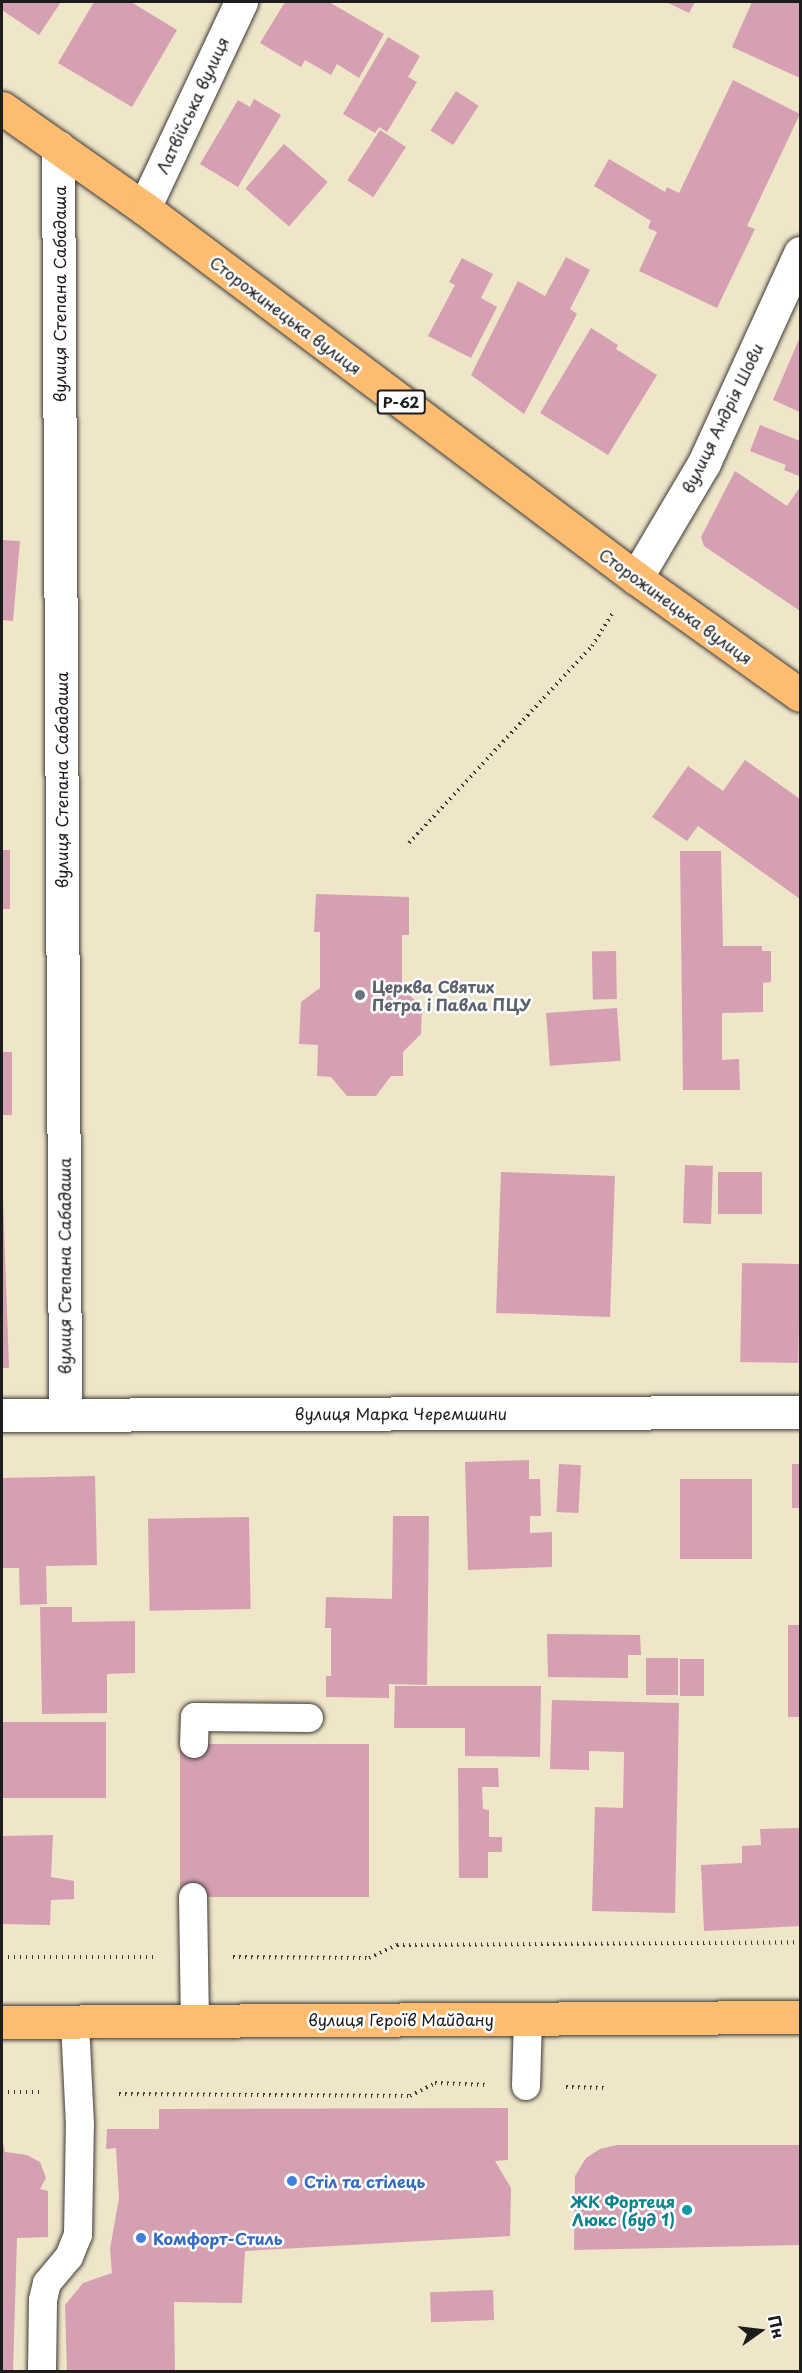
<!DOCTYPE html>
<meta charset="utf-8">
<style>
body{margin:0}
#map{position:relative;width:802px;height:2373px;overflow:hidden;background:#efe5c8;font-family:"Playpen Sans",sans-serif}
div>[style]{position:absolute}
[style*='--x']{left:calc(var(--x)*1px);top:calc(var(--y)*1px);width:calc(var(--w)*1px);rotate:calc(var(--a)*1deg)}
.building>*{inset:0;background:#d4a0b2;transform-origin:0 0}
.path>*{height:4px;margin-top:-2px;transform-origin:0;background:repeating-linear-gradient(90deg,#3c3a36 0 1.5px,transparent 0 6px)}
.roads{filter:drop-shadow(0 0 2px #3c3a36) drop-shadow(0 0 2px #3c3a36)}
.service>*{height:28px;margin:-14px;padding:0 14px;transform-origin:14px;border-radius:14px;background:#fff}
.minor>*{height:33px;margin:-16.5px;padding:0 16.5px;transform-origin:16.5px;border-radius:16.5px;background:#fff}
.primary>*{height:33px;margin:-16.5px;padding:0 16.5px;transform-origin:16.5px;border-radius:16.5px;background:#febc70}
.dots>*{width:16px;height:16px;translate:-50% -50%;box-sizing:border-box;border:3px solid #fff;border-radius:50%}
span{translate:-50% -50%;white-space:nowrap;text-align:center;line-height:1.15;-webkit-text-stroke:5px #fff;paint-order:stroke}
.shield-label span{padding:2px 4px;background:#fff;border:2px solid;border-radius:4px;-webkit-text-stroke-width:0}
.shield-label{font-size:15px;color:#1c1c1c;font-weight:700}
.street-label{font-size:16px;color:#1c1c1c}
.worship-label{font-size:16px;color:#5b616d;font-weight:700}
.left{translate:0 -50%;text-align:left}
.shop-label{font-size:16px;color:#366cbe;font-weight:700}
.culture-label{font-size:16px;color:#0d838f;font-weight:700}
.right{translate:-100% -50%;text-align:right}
.frame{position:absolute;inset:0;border:3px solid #1c1c1c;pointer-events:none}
.north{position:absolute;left:730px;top:2301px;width:60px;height:60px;-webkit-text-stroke:4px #fff;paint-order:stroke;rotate:76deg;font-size:16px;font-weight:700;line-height:24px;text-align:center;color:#1c1c1c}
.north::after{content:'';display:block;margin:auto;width:21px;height:27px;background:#1c1c1c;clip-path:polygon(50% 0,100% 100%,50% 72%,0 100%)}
</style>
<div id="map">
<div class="building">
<i style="clip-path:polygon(2px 2px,61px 2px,39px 35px,2px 10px)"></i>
<i style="clip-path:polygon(94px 2px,131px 2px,177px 30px,132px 107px,58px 63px)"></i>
<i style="clip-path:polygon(285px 2px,329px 2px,384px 34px,359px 78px,337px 64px,331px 75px,305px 60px,301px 67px,260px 43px)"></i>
<i style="clip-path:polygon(666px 2px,695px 2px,689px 13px)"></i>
<i style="clip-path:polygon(752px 2px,800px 2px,800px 78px,732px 47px)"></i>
<i style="clip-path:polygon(388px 37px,420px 56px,408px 77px,417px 82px,387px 132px,379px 127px,375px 133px,343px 114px)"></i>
<i style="clip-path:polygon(733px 80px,800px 114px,747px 226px,755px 229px,717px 308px,639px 271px,657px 232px,648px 228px,651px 221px,594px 186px,609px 159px,665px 192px,667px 187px,679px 193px)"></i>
<i style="left:456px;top:91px;width:27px;height:47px;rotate:33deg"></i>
<i style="clip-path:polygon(254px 99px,281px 115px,238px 187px,200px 164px,238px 100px,250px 107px)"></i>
<i style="left:380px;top:130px;width:31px;height:60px;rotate:33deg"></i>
<i style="left:284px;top:144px;width:58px;height:59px;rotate:41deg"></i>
<i style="clip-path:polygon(566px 257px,590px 270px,570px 309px,577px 314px,524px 414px,471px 375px,518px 281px,545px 296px)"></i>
<i style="clip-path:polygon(462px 258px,493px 274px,481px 298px,497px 307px,471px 358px,428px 336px,455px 285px,449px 282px)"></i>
<i style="clip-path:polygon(591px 328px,618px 345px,616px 349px,657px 375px,608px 455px,540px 413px)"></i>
<i style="clip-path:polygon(800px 337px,800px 412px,773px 400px)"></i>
<i style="clip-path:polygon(760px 425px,800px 441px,799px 476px,784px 470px,786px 465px,750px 451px)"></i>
<i style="clip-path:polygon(735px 471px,787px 506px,800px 487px,800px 611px,704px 546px,701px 537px)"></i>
<i style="clip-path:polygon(2px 540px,20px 541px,13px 621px,2px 620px)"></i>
<i style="clip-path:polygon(745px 760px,800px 799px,800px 899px,698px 826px,687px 841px,652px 817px,688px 766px,723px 791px)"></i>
<i style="left:2px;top:850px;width:8px;height:59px"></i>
<i style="clip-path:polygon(680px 851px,721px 851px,723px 946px,762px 946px,762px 951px,771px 951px,771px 982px,763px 983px,763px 1012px,722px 1013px,722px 1060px,739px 1059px,740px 1090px,683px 1090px)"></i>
<i style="clip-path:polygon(316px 894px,409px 897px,409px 935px,402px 935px,402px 988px,422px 1007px,421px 1034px,403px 1052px,403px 1076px,391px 1076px,376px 1096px,347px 1096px,331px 1077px,317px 1076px,318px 1045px,299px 1044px,301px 1002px,320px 988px,320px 932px,314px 932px)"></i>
<i style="left:616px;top:951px;width:48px;height:24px;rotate:89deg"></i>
<i style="left:617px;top:1008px;width:53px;height:71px;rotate:86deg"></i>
<i style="left:2px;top:1052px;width:10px;height:63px"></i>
<i style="left:685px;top:1165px;width:28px;height:58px;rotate:2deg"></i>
<i style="clip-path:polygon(2px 1171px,9px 1368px,2px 1368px)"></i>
<i style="left:501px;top:1172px;width:114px;height:141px;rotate:2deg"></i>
<i style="left:718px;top:1172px;width:44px;height:42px"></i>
<i style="left:742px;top:1263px;width:58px;height:99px;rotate:1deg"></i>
<i style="clip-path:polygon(529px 1460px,529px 1479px,540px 1479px,541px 1516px,530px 1516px,530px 1533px,552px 1532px,552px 1567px,468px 1570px,465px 1462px)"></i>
<i style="left:559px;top:1464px;width:22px;height:48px;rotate:3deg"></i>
<i style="left:792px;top:1464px;width:8px;height:44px"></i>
<i style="clip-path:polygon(95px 1476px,97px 1565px,46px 1566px,47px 1604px,20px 1605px,19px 1568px,2px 1568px,2px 1478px)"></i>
<i style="left:680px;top:1479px;width:72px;height:80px"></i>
<i style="clip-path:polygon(393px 1516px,429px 1516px,427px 1685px,389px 1684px,389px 1698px,326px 1697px,326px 1676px,331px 1676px,331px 1628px,325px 1628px,326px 1597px,392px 1599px)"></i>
<i style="left:249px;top:1517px;width:92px;height:101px;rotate:89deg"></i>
<i style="clip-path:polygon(40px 1607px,72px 1607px,72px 1622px,135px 1621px,135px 1673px,107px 1674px,107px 1713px,42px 1714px)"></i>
<i style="left:788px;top:1625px;width:12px;height:92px"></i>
<i style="clip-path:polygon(547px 1634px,640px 1635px,641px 1655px,628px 1655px,628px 1678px,548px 1677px)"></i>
<i style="left:678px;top:1658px;width:37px;height:32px;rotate:90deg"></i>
<i style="left:680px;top:1659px;width:24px;height:37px"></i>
<i style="clip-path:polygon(395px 1686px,541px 1686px,540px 1757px,465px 1756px,465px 1728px,394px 1728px)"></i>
<i style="clip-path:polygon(552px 1700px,679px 1703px,675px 1913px,592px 1911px,595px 1807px,623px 1808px,624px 1752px,589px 1751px,589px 1770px,550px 1769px)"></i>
<i style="left:2px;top:1722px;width:104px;height:76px"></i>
<i style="left:180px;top:1744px;width:189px;height:153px"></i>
<i style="clip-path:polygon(458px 1768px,498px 1768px,499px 1787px,482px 1787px,483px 1809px,489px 1810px,489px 1837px,502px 1837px,502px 1852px,488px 1852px,488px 1878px,459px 1878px)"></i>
<i style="clip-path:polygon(800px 1828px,800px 1926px,704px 1931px,701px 1865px,742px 1863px,742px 1846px,761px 1845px,760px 1829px)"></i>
<i style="clip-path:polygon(53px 1835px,51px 1877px,74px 1881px,74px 1899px,51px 1900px,50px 1925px,2px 1924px,2px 1836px)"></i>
<i style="clip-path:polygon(508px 2108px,508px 2160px,495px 2161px,511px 2188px,510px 2236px,245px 2251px,242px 2303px,174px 2302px,175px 2372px,67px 2372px,65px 2305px,83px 2283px,112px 2273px,110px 2249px,119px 2198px,116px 2148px,106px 2149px,107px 2129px,159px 2129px,159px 2109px)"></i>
<i style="clip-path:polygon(2px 2138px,5px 2152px,27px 2155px,40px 2162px,46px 2178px,40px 2189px,48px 2191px,48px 2237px,17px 2238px,13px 2372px,2px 2372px)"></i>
<i style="clip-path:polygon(617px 2145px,800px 2145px,800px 2245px,574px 2250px,575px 2176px,586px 2158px,600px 2149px)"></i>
<i style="left:493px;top:2290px;width:30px;height:63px;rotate:88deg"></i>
</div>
<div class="path">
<i style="--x:409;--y:843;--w:269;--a:-47.1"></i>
<i style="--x:592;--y:646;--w:38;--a:-58"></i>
<i style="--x:2;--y:1957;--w:152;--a:0"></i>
<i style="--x:233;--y:1957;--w:136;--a:0.4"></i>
<i style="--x:369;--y:1958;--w:31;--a:-25"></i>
<i style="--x:397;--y:1945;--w:403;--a:-0.4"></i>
<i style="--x:566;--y:2087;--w:40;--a:1.4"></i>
<i style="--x:2;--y:2092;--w:38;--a:0"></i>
<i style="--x:119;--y:2094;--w:291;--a:0.4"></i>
<i style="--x:410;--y:2096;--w:28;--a:-27"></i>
<i style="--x:435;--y:2083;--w:52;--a:2.2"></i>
</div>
<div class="roads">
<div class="service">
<i style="--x:194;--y:1744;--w:27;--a:-88"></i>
<i style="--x:195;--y:1717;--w:114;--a:0.5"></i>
<i style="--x:193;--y:1897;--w:123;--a:89.1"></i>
<i style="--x:526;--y:2086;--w:68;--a:-88.3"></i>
<i style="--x:42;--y:2372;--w:72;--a:-89.2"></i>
<i style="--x:43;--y:2300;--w:17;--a:-77"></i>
<i style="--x:47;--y:2283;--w:34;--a:-50"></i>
<i style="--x:69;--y:2257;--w:24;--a:-68"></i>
<i style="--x:78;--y:2235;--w:110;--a:-89"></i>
<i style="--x:80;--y:2125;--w:104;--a:-92.8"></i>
</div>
<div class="minor">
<i style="--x:58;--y:147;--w:1267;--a:89.68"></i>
<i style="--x:144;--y:208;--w:228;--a:-64.8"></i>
<i style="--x:636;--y:578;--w:134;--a:-59.4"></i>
<i style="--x:704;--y:463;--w:231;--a:-65.4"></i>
<i style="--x:2;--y:1415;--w:798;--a:-0.22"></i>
</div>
<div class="primary">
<i style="--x:2;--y:108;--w:174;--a:35.2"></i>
<i style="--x:144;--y:208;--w:616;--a:36.94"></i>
<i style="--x:636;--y:578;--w:201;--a:35.5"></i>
<i style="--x:2;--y:2022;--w:798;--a:-0.36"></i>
</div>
</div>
<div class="dots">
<i style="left:360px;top:995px;background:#6b7280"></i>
<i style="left:292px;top:2181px;background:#3f7fe0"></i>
<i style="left:687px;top:2210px;background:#0f9aa8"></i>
<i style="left:141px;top:2238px;background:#3f7fe0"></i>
</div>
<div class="shield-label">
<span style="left:401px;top:402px">Р-62</span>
</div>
<div class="street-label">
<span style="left:192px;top:105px;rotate:-65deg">Латвійська вулиця</span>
<span style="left:59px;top:294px;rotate:-90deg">вулиця Степана Сабадаша</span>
<span style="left:286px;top:315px;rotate:37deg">Сторожинецька вулиця</span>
<span style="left:722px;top:418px;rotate:-64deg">вулиця Андрія Шови</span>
<span style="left:676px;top:606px;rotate:36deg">Сторожинецька вулиця</span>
<span style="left:61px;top:780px;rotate:-90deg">вулиця Степана Сабадаша</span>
<span style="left:64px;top:1266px;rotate:-90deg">вулиця Степана Сабадаша</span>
<span style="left:401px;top:1413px">вулиця Марка Черемшини</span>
<span style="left:401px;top:2019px">вулиця Героїв Майдану</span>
</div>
<div class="worship-label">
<span class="left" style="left:372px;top:995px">Церква Святих<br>Петра і Павла ПЦУ</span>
</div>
<div class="shop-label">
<span class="left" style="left:304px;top:2181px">Стіл та стілець</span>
<span class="left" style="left:153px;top:2238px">Комфорт-Стиль</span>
</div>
<div class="culture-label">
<span class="right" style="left:675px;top:2210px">ЖК Фортеця<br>Люкс (буд 1)</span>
</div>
<div class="frame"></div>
<div class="north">Пн</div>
</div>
